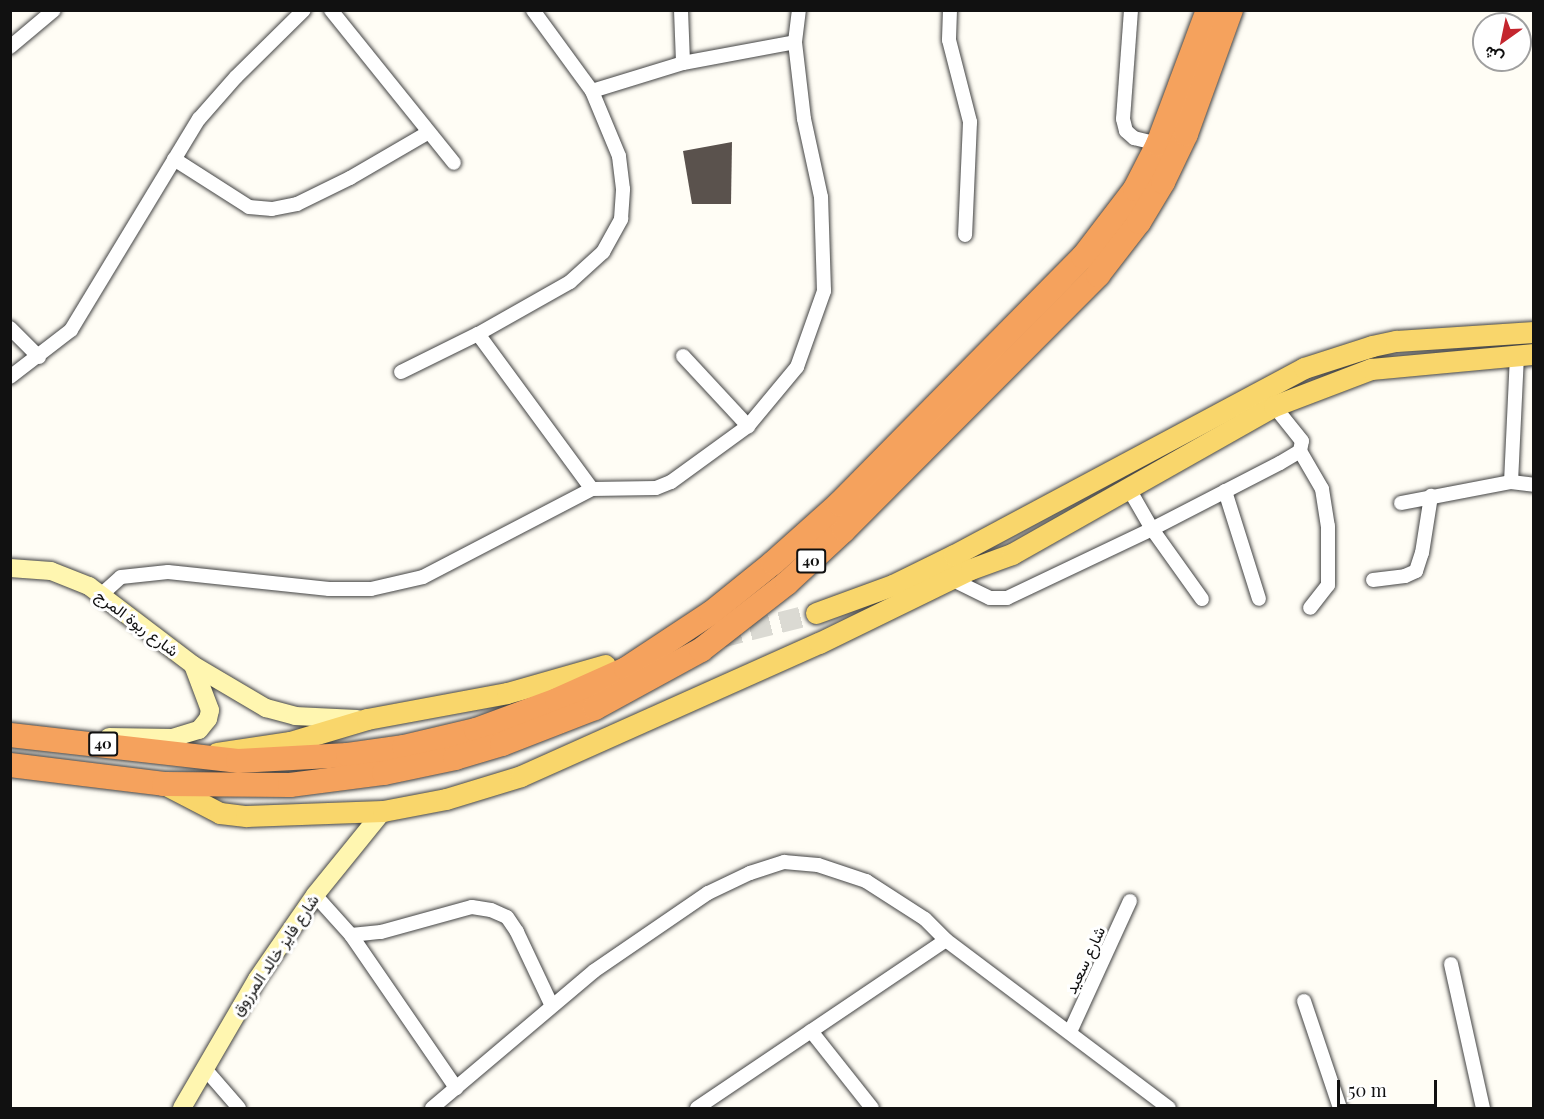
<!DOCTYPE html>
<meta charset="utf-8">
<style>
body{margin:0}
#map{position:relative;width:1544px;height:1119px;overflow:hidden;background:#fffdf5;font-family:"Playfair Display",Vazirmatn,serif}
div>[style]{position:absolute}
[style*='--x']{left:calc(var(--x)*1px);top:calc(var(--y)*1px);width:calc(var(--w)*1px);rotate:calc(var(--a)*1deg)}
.building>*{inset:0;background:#5a524d}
.primary-tunnel>*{height:21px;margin-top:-10.5px;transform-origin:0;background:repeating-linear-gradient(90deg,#dbdad3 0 21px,transparent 0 31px)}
.roads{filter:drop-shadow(0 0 2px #444) drop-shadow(0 0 2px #444)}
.street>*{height:14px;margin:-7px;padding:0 7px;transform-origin:7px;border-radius:7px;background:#fff}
.secondary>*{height:18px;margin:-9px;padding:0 9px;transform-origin:9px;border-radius:9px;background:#fff6b0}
.primary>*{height:21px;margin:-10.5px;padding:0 10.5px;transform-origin:10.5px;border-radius:10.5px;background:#f9d66b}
.highway>*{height:24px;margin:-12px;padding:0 12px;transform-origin:12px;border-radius:12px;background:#f5a25d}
span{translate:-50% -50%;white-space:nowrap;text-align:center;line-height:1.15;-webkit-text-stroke:6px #fff;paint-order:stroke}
.shield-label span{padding:2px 4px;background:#fff;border:2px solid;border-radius:4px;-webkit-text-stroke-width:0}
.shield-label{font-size:15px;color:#111;font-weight:700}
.street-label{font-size:16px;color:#111}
.frame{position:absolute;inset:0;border:12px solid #111;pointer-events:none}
.north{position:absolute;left:1472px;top:12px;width:60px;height:60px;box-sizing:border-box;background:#fff;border:2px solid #a0a0a0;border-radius:50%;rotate:213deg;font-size:16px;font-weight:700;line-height:24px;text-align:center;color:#111}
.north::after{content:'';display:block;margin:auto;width:21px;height:27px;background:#c4262e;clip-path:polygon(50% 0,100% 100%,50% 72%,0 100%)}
.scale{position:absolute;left:1337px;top:1080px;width:100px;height:27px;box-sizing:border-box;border:3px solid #111;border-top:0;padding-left:8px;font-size:18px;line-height:21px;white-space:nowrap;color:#111;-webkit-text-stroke:4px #fff;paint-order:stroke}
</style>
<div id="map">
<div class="building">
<i style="clip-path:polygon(732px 142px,731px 204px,692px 204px,683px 151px)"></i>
</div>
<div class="primary-tunnel">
<i style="--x:720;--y:637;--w:99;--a:-14"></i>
</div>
<div class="roads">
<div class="street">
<i style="--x:331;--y:10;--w:196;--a:51.2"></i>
<i style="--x:681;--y:10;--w:53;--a:87.8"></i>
<i style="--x:950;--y:10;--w:30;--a:92"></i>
<i style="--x:949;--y:40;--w:85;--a:75.6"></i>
<i style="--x:970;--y:122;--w:113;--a:92.5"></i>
<i style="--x:1131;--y:10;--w:109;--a:94.2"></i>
<i style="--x:1123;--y:119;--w:12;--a:76"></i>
<i style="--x:1126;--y:131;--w:11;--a:41"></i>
<i style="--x:1134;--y:138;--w:25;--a:14"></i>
<i style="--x:10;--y:47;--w:57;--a:-40.1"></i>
<i style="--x:592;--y:91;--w:95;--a:-17.1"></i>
<i style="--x:683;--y:63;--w:114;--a:-10.6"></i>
<i style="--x:174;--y:159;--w:89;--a:32.6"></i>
<i style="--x:249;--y:207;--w:23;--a:5"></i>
<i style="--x:272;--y:209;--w:25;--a:-11"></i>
<i style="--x:297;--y:204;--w:59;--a:-26.1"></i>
<i style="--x:350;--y:178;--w:91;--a:-30.2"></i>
<i style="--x:10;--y:328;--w:41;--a:45"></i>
<i style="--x:478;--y:334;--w:192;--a:53.7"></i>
<i style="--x:1517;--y:355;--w:127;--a:92.7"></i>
<i style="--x:1511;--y:482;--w:23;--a:7"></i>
<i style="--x:683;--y:356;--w:96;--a:47.1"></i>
<i style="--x:401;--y:372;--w:86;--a:-26.3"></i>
<i style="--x:478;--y:334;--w:106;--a:-29.5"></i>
<i style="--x:570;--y:282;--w:45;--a:-42.3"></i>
<i style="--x:603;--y:252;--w:38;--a:-61"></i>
<i style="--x:621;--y:219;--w:30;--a:-86"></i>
<i style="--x:623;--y:189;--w:33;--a:-97"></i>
<i style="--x:619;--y:156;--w:70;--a:-112.6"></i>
<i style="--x:592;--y:91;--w:100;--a:-126.1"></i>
<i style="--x:10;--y:377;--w:77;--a:-37.6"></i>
<i style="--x:71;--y:330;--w:247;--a:-58.8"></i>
<i style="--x:199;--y:119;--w:56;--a:-48.6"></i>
<i style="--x:236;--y:77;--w:95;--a:-44.6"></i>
<i style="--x:1300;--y:451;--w:44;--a:59.9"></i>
<i style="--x:1322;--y:489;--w:37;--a:81"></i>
<i style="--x:1328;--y:526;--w:59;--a:90"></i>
<i style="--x:1328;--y:585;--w:29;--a:128"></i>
<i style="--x:1129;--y:489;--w:46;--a:60.1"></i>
<i style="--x:1152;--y:529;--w:86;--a:54.5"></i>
<i style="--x:1225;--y:491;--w:113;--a:72.5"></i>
<i style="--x:1401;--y:503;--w:112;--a:-10.8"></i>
<i style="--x:951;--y:579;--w:43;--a:26"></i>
<i style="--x:990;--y:598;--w:17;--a:0"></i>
<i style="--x:1007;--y:598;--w:161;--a:-25.4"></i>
<i style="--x:1152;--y:529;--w:144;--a:-27.3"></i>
<i style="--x:1280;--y:463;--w:23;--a:-31"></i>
<i style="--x:1300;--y:451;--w:10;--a:-79"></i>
<i style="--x:1302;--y:441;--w:45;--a:-128.7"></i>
<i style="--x:1373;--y:580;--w:32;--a:-7"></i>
<i style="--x:1405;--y:576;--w:12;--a:-24"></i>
<i style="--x:1416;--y:571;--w:19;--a:-72"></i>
<i style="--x:1422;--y:553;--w:58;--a:-81"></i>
<i style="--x:102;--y:594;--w:25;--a:-42"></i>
<i style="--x:121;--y:577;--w:47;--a:-6.1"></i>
<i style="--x:168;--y:572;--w:162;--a:6"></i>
<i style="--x:329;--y:589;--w:42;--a:0"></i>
<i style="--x:371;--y:589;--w:53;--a:-13"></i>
<i style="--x:423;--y:577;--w:191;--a:-27.5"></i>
<i style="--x:592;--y:489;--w:64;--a:-0.9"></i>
<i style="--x:656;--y:488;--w:16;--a:-22"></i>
<i style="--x:671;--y:482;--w:95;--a:-36"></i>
<i style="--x:748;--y:426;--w:77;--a:-50.3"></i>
<i style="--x:797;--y:367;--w:81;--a:-70.4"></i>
<i style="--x:824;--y:291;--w:94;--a:-91.8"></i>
<i style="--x:821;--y:197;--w:80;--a:-102.3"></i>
<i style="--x:804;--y:119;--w:78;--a:-96.7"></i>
<i style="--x:795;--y:42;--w:32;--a:-83"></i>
<i style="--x:315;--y:895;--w:54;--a:48"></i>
<i style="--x:351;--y:935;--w:30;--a:-6"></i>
<i style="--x:381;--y:932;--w:94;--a:-15.4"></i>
<i style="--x:472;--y:907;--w:19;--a:9"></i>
<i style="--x:491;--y:910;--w:17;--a:24"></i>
<i style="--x:507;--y:917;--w:18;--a:56"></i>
<i style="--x:517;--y:932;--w:80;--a:64.7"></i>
<i style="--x:351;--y:935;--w:186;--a:55.5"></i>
<i style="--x:1451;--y:964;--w:148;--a:77.5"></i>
<i style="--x:1304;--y:1001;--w:113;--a:71.4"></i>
<i style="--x:811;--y:1031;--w:98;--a:51.6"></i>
<i style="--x:1070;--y:1032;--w:144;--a:-65.4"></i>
<i style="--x:206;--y:1070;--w:50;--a:49"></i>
<i style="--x:432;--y:1108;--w:212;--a:-40.2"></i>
<i style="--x:594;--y:971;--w:138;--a:-34.4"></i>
<i style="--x:708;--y:893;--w:47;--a:-25.5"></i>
<i style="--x:750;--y:873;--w:36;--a:-18"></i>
<i style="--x:784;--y:862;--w:34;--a:5"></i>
<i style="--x:818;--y:865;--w:51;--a:18.4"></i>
<i style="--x:866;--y:881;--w:70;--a:32.8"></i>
<i style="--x:925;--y:919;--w:30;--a:45"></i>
<i style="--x:697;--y:1108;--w:300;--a:-34"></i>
<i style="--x:946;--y:940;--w:279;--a:37"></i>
</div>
<div class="secondary">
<i style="--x:10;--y:568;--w:41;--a:4.2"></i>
<i style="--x:51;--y:571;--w:41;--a:21.5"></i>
<i style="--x:89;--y:586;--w:131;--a:37.2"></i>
<i style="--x:193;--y:665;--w:85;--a:30.5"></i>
<i style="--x:266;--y:708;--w:30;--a:15"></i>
<i style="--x:295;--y:716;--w:62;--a:2.8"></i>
<i style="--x:109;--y:737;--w:63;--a:0.9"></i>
<i style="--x:172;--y:738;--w:28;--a:-17"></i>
<i style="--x:199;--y:730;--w:14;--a:-51"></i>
<i style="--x:208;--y:719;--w:9;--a:-77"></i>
<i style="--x:210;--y:710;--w:48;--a:-110.7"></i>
<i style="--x:182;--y:1108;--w:149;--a:-59.8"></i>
<i style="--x:257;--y:979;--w:102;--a:-55.4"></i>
<i style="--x:315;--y:895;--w:108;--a:-51"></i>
</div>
<div class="primary">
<i style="--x:816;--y:613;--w:82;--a:-20"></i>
<i style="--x:893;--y:585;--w:68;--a:-26.2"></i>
<i style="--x:954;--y:555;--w:397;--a:-28.1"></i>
<i style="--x:1304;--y:368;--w:71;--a:-17.9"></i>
<i style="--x:1372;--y:346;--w:25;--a:-12"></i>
<i style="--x:1396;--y:341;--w:138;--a:-3.7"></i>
<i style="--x:217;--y:753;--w:74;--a:-8.6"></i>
<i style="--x:290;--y:742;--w:80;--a:-16.6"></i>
<i style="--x:367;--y:719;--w:142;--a:-10.5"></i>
<i style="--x:507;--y:693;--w:102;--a:-15.9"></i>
<i style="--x:164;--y:784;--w:63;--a:27.4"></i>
<i style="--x:220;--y:813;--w:26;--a:7"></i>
<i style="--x:246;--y:816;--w:137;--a:-2.1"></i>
<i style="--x:383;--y:811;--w:64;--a:-10.8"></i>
<i style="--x:446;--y:799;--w:78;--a:-17"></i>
<i style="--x:521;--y:776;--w:326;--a:-24.1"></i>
<i style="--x:819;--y:643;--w:169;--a:-26"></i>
<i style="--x:971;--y:569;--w:44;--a:-20.1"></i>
<i style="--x:1012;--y:554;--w:301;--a:-29.5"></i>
<i style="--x:1274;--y:406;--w:104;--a:-20.9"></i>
<i style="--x:1371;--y:369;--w:164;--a:-5.3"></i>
</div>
<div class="highway">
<i style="--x:10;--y:735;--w:229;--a:6.5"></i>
<i style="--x:238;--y:761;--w:110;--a:-3.1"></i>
<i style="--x:348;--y:755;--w:57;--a:-8.1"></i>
<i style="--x:404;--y:747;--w:74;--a:-13.3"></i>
<i style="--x:476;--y:730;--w:86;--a:-20.3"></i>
<i style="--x:557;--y:700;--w:76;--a:-24.2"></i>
<i style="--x:626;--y:669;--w:102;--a:-33.4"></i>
<i style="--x:711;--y:613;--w:80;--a:-38.9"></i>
<i style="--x:773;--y:563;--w:89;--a:-41.8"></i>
<i style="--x:839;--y:504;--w:347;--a:-45.4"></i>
<i style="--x:1083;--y:257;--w:86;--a:-52.6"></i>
<i style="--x:1135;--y:189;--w:51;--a:-62.9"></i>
<i style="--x:1158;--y:144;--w:143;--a:-69.5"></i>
<i style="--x:10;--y:765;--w:155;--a:7"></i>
<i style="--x:164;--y:784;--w:126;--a:0.5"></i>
<i style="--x:290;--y:785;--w:95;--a:-7.3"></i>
<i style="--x:384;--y:773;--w:73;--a:-11.9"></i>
<i style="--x:455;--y:758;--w:49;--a:-16.6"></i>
<i style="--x:502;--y:744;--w:100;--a:-21.2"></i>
<i style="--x:595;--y:708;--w:121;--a:-28.7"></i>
<i style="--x:701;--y:650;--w:109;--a:-37.9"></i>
<i style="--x:787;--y:583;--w:78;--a:-42.9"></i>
<i style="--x:844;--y:530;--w:360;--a:-45.1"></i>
<i style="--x:1098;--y:275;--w:67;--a:-52.3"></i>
<i style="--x:1139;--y:222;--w:47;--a:-59"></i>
<i style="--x:1163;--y:182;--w:53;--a:-64.4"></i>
<i style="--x:1186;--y:134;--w:132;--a:-70.1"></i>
</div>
</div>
<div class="shield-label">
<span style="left:811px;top:561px">40</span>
<span style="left:103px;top:744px">40</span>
</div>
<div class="street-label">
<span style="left:137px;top:623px;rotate:37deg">شارع ربوة المرج</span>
<span style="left:275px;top:955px;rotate:-56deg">شارع فايز خالد المرزوق</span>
<span style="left:1085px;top:960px;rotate:-65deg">شارع سعيد</span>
</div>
<div class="frame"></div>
<div class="north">ش</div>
<div class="scale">50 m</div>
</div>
